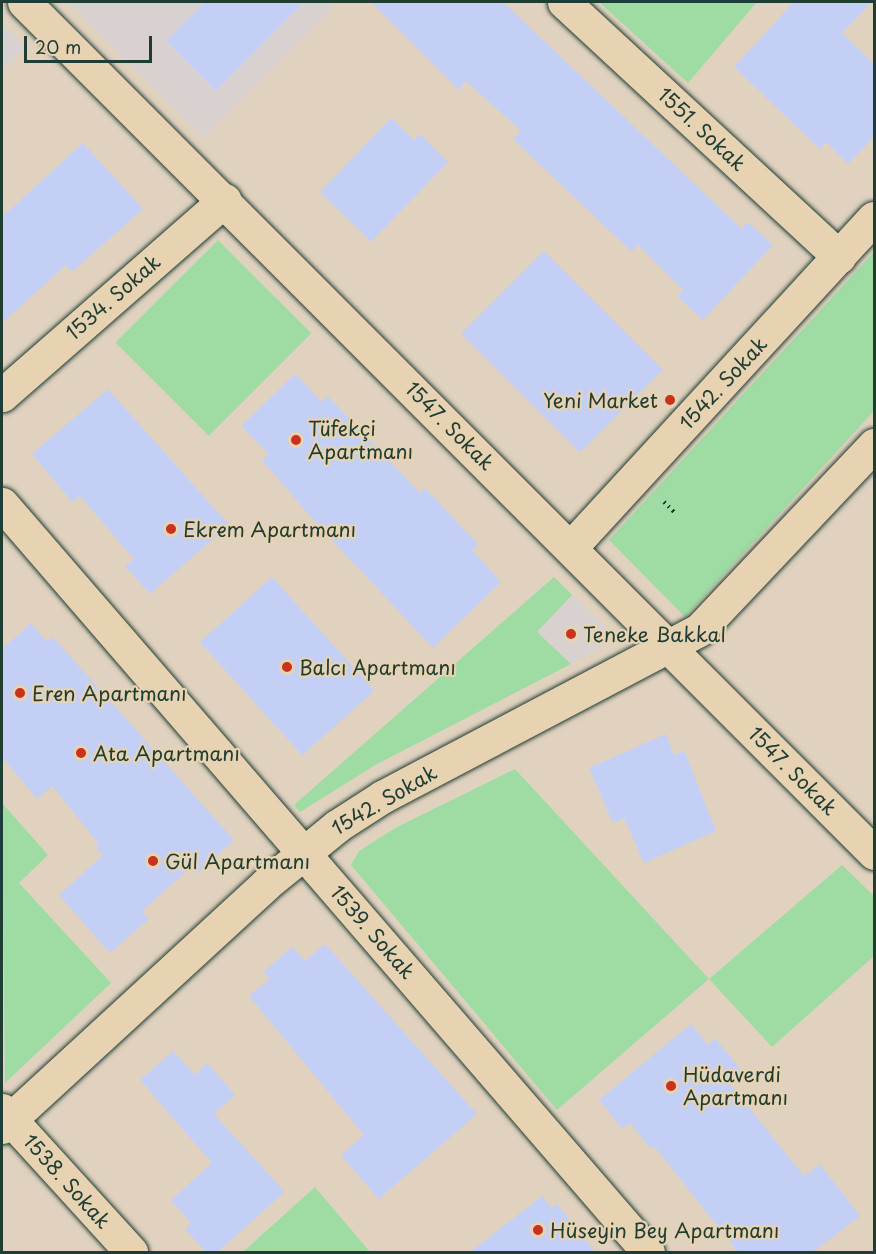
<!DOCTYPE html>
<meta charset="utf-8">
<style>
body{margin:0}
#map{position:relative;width:876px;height:1254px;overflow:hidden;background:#e0d2bf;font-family:"Playpen Sans",sans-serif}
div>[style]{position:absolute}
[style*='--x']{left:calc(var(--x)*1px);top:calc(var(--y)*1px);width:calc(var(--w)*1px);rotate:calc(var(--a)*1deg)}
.built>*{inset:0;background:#d8d1d0}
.green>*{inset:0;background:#9fdca3;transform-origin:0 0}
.building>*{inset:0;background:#c4cff6;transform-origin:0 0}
.path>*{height:4px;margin-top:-2px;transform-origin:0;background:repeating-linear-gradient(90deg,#1f3d34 0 1.5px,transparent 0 6px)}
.roads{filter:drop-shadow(0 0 2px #1f3d34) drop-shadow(0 0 2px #1f3d34)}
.minor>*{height:33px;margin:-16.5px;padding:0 16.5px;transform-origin:16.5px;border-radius:16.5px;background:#e7d3b1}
.dots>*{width:16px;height:16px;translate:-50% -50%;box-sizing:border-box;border:3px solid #e7d3b1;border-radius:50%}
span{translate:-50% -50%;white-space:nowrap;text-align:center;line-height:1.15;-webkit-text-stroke:4.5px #e7d3b1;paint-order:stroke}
.street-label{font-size:20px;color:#1f3d34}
.poi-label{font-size:20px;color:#1f3d34}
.right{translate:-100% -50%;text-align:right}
.left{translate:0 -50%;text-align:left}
.frame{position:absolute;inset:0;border:3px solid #1f3d34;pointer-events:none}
.scale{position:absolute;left:24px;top:36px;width:128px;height:27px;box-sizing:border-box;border:3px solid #1f3d34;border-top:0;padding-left:8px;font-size:18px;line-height:21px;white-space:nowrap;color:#1f3d34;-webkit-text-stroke:4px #e7d3b1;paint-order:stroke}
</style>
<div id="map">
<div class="built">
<i style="clip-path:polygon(67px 2px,329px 2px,335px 7px,204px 138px)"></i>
<i style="clip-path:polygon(2px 23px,26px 48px,2px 70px)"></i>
<i style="clip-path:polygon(572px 595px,616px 639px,571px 664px,537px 632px)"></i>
</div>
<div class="green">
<i style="clip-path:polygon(599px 2px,757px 2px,688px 83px)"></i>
<i style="left:218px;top:240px;width:132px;height:145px;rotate:45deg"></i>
<i style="clip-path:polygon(874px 252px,874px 411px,685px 617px,609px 540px)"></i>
<i style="clip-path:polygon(554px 577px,572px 595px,537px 632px,571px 664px,377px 764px,300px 812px,294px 805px)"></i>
<i style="clip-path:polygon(515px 769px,709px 979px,842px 865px,874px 896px,874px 956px,772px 1047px,709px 979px,557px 1110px,351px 865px,359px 851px,397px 827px)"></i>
<i style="clip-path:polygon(2px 803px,48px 855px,19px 883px,111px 983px,5px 1083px)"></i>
<i style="clip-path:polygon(315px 1187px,370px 1252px,243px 1252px)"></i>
</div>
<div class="building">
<i style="clip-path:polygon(205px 2px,304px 2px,216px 91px,166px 41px)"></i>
<i style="clip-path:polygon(371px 2px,503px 2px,742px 229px,748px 222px,773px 245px,703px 320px,677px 296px,683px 290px,638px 245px,632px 252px,513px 139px,521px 131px,466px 81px,459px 90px)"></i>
<i style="clip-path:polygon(794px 2px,872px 2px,842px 33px,874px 64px,874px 137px,848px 164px,826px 142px,820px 149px,734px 67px)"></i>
<i style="clip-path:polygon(391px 118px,414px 140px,420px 134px,448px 162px,371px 242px,320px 192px)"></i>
<i style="clip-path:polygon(83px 143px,143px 209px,72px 272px,66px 265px,2px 323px,2px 217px)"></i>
<i style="left:544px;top:251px;width:168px;height:117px;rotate:45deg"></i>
<i style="clip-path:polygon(295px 374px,322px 402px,328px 396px,420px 493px,425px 488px,478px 544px,472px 550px,501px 582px,433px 648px,316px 523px,262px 460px,269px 454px,241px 426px)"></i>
<i style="clip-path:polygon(108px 389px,229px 525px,150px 594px,125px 566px,134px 559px,80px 496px,72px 502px,32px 454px)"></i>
<i style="left:272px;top:577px;width:153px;height:97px;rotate:48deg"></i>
<i style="clip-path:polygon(31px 623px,47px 642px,53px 637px,234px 840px,197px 874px,191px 867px,142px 911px,149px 919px,110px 953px,59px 895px,103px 855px,95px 847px,99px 844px,52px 786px,37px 799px,2px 757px,2px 649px)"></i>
<i style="clip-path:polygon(666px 734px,674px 755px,684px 750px,716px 831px,644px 863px,624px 818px,613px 823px,589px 768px)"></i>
<i style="clip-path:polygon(325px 944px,477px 1114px,379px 1199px,341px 1155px,364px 1135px,249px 996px,270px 979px,263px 972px,292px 947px,305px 961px)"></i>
<i style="clip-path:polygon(691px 1024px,708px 1045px,715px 1038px,743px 1072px,730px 1084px,804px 1176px,820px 1164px,860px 1216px,813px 1252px,738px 1252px,654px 1146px,651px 1149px,630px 1123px,622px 1129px,599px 1100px)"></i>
<i style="clip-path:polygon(173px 1051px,195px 1075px,207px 1063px,235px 1095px,214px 1114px,285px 1192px,218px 1252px,206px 1252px,185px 1229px,191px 1223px,171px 1200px,212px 1163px,140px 1080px)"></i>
<i style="clip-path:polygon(542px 1196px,552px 1208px,557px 1204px,595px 1252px,470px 1252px)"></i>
</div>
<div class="path">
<i style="--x:664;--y:502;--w:17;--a:45"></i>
</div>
<div class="roads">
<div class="minor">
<i style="--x:24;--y:2;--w:1203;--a:45.03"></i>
<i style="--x:564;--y:2;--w:375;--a:42.8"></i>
<i style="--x:2;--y:395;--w:296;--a:-41.2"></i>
<i style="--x:2;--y:504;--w:988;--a:49.18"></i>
<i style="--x:571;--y:547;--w:447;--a:-47.4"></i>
<i style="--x:2;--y:1110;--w:192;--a:47.7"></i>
<i style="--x:2;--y:1127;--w:359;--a:-42.6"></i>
<i style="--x:266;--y:884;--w:92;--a:-39.2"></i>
<i style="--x:337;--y:826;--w:54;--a:-32.8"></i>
<i style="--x:382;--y:797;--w:358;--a:-27.8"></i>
<i style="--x:699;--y:630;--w:255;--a:-46.6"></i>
</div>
</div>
<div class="dots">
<i style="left:670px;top:400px;background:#c8321e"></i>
<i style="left:296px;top:440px;background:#c8321e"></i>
<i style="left:171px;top:529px;background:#c8321e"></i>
<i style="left:571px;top:634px;background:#c8321e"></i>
<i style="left:287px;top:667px;background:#c8321e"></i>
<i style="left:20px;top:693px;background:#c8321e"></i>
<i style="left:81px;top:753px;background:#c8321e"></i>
<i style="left:153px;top:861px;background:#c8321e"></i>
<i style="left:671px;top:1086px;background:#c8321e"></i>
<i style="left:538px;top:1230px;background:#c8321e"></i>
</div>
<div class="street-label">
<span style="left:702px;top:129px;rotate:43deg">1551. Sokak</span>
<span style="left:113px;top:297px;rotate:-41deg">1534. Sokak</span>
<span style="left:723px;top:383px;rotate:-47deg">1542. Sokak</span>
<span style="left:450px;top:426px;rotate:45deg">1547. Sokak</span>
<span style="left:793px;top:771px;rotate:45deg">1547. Sokak</span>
<span style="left:384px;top:800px;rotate:-30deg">1542. Sokak</span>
<span style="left:373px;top:932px;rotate:49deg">1539. Sokak</span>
<span style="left:67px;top:1181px;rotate:48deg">1538. Sokak</span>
</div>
<div class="poi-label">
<span class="right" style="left:658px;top:400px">Yeni Market</span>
<span class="left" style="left:308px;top:440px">Tüfekçi<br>Apartmanı</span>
<span class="left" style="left:183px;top:529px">Ekrem Apartmanı</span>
<span class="left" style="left:583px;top:634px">Teneke Bakkal</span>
<span class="left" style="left:299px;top:667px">Balcı Apartmanı</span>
<span class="left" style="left:32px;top:693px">Eren Apartmanı</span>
<span class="left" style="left:93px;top:753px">Ata Apartmanı</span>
<span class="left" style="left:165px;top:861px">Gül Apartmanı</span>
<span class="left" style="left:683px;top:1086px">Hüdaverdi<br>Apartmanı</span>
<span class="left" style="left:550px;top:1230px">Hüseyin Bey Apartmanı</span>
</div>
<div class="frame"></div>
<div class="scale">20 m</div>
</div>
